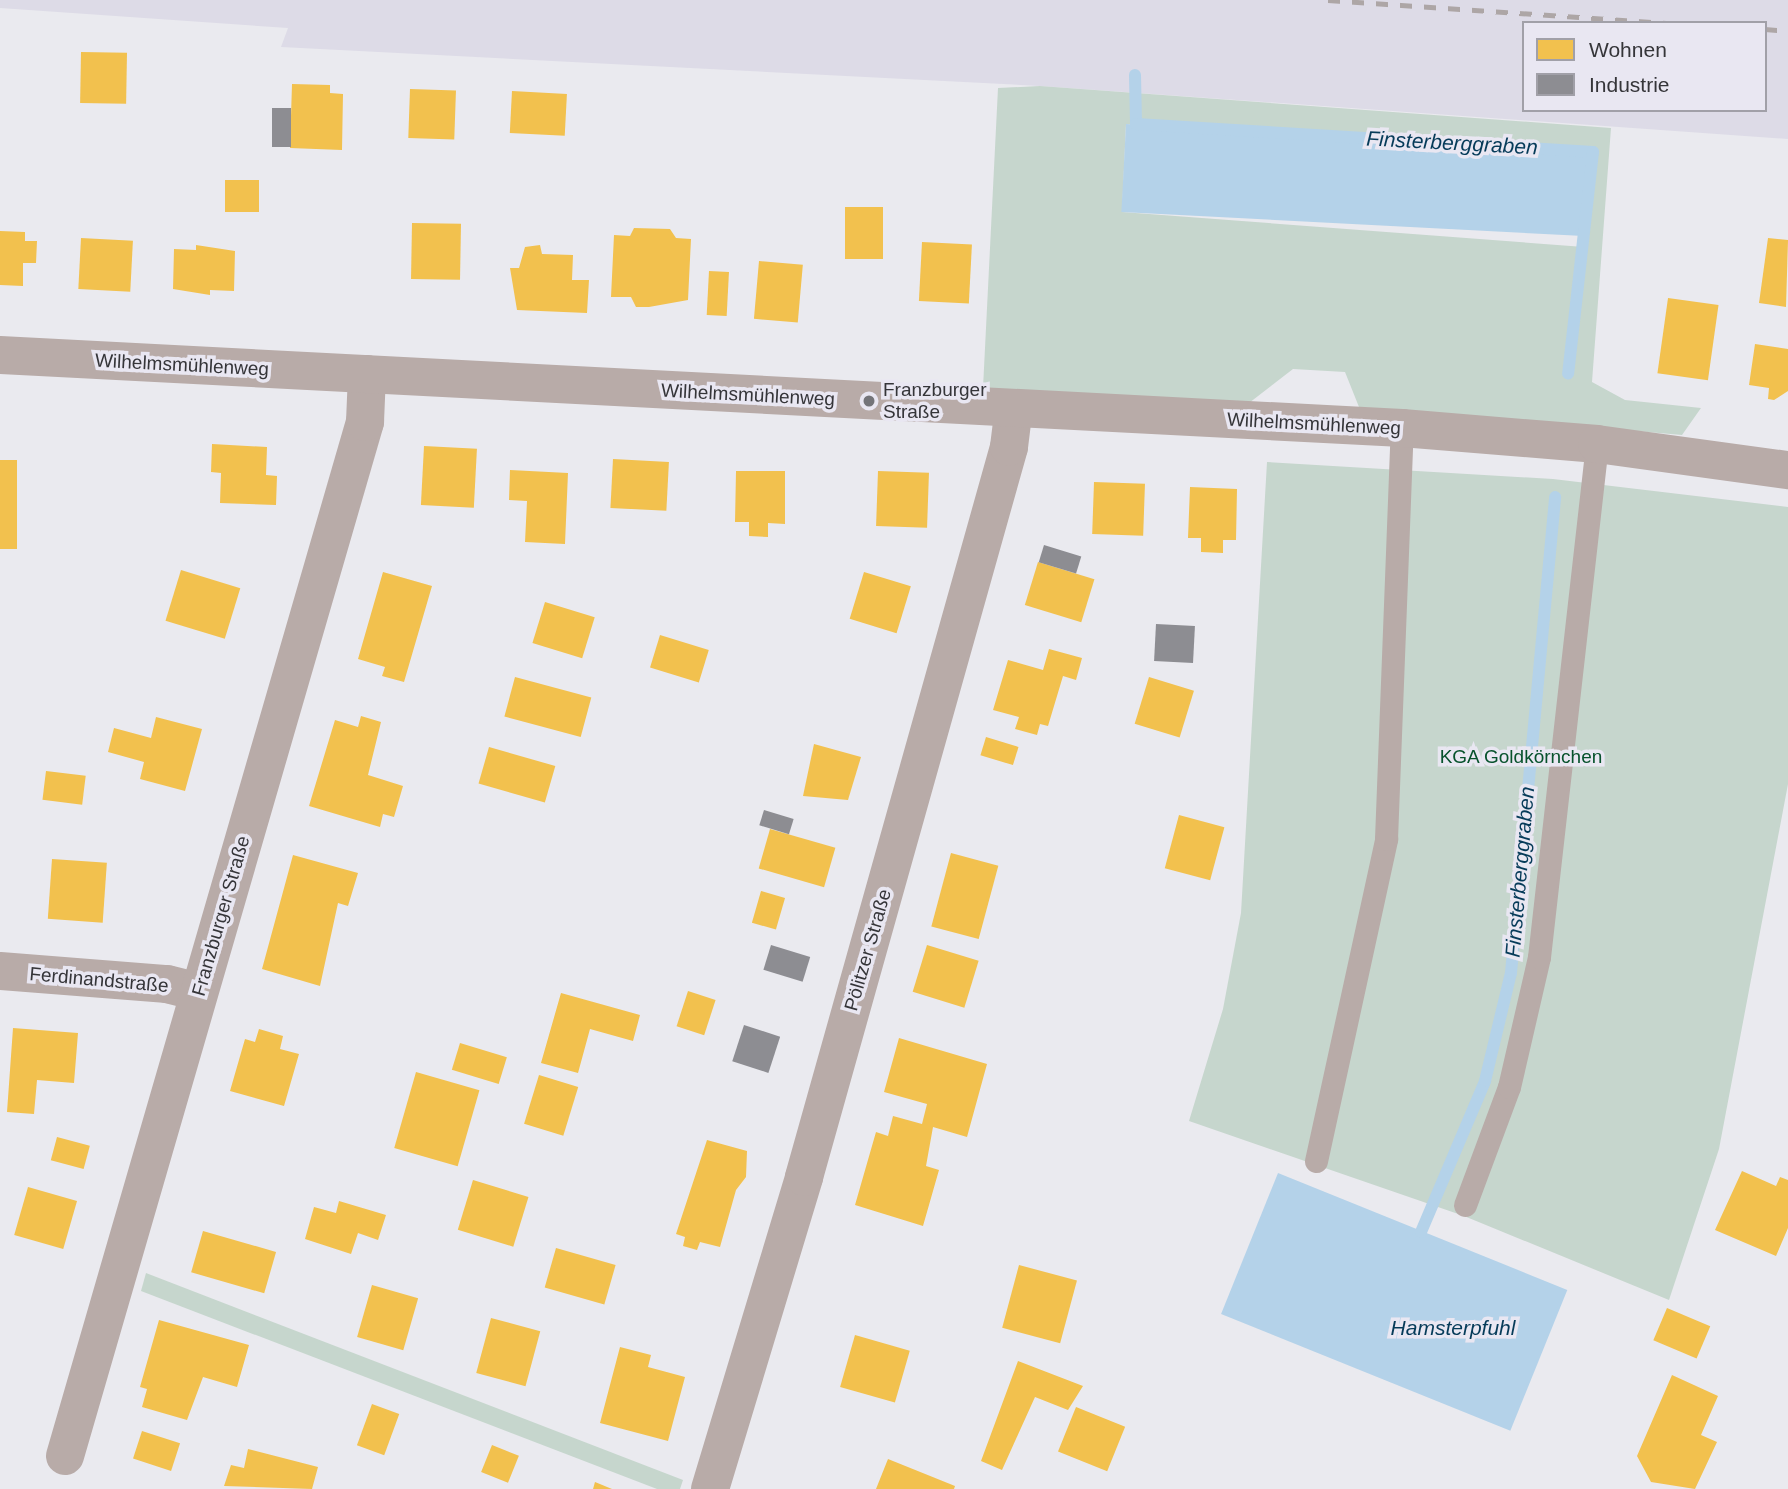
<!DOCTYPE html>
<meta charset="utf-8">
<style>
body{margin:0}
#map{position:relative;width:1788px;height:1489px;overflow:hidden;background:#eaeaef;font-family:Arial,sans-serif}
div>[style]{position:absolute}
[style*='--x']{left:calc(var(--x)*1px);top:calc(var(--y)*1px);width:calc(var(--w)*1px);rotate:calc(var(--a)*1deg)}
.built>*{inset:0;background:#dddbe7}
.green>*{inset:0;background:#c6d6cd}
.water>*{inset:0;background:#b4d2e9;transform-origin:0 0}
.homes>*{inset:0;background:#f2c14e;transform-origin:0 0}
.industry>*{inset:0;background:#8d8d92;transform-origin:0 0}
.stream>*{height:12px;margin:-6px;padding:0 6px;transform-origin:6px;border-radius:6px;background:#b4d2e9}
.service>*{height:23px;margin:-11.5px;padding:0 11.5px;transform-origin:11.5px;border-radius:11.5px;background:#b8aba8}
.minor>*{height:38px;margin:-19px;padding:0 19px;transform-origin:19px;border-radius:19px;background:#b8aba8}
.tertiary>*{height:38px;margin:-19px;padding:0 19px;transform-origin:19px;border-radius:19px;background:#b8aba8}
.rail>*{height:5px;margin-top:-2.5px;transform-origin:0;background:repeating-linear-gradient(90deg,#ada6a6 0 12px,transparent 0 24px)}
.dots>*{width:19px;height:19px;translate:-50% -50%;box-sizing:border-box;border:4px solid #e9e7f2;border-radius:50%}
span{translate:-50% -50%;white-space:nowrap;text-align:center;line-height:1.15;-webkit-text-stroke:7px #e9e7f2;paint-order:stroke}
.street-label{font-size:19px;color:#353539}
.poi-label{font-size:19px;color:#353539}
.left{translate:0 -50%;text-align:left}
.park-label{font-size:19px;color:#07522c}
.water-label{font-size:21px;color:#063b59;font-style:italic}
.legend{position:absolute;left:1522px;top:21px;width:245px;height:91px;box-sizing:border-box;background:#e9e7f2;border:2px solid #a1a0a8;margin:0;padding:9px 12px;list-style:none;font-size:21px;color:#353539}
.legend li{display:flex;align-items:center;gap:14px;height:35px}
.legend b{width:35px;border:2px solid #a1a0a8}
</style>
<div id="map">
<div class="built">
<i style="clip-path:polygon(evenodd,0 0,1788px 0,1788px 139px,1040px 86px,281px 47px,288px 28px,0 8px,0 0,1524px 23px,1765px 23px,1765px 110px,1524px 110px,1524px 23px)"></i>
</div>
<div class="green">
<i style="clip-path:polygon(evenodd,1040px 86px,1611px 128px,1592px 382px,1625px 400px,1701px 408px,1682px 435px,1359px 407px,1345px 372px,1293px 369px,1249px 403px,983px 388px,998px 88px,1040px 86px,1126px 124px,1593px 152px,1584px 247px,1122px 212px,1126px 124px)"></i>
<i style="clip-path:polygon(1267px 462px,1553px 479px,1788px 507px,1788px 784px,1719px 1149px,1669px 1300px,1464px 1216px,1189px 1121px,1223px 1009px,1241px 913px)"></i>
<i style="clip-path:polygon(146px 1273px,683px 1480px,680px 1489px,657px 1489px,141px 1291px)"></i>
</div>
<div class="water">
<i style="left:1126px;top:124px;width:468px;height:88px;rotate:3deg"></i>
<i style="left:1278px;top:1173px;width:312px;height:152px;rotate:22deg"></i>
</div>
<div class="homes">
<i style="left:81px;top:52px;width:46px;height:51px;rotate:1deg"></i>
<i style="clip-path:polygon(292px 84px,330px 85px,330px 93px,343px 94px,342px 150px,290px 148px)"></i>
<i style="left:410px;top:89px;width:46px;height:49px;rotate:2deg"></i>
<i style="left:512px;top:91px;width:55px;height:42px;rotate:3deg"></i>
<i style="left:225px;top:180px;width:34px;height:32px"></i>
<i style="left:845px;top:207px;width:38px;height:52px"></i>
<i style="left:412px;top:223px;width:49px;height:56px;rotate:1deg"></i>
<i style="clip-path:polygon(634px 228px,670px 229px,676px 238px,691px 239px,688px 300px,649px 307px,636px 307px,631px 297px,611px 297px,614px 235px,630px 236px)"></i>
<i style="clip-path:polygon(0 231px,25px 232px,25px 241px,37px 241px,36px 263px,23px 263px,23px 286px,0 285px)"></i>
<i style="left:81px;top:238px;width:52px;height:51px;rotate:3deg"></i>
<i style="clip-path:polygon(1768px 238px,1788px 240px,1786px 307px,1759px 303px)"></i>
<i style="left:922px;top:242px;width:50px;height:59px;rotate:3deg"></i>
<i style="clip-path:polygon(196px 245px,235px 251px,234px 291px,210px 290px,210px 295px,173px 289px,174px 249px,196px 250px)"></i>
<i style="clip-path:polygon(540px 245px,542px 254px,573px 255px,572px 280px,589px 280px,587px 313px,517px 310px,510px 268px,519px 268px,525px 247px)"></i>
<i style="left:759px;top:261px;width:44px;height:58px;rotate:5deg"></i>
<i style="left:709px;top:271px;width:20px;height:44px;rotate:3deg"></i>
<i style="left:1668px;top:298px;width:51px;height:76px;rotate:8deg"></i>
<i style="clip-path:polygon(1755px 344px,1788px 349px,1788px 391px,1774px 400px,1768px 399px,1769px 388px,1749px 385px)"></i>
<i style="clip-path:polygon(212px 444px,267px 447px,266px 475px,277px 476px,276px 505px,220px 503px,221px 473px,211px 472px)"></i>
<i style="left:424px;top:446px;width:53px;height:59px;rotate:3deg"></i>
<i style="left:613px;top:459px;width:56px;height:49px;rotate:3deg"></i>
<i style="left:0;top:460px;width:17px;height:89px"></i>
<i style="clip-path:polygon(510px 470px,568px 473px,565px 544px,525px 542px,527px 501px,509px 500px)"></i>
<i style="clip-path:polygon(736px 471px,785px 471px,785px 524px,768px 523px,768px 537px,749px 536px,749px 522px,735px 522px)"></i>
<i style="left:878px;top:471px;width:51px;height:55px;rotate:2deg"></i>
<i style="left:1094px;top:482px;width:51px;height:52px;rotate:2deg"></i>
<i style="clip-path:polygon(1190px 487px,1237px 489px,1236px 540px,1223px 540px,1223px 553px,1201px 552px,1201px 538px,1188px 538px)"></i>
<i style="left:1038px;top:562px;width:59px;height:45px;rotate:17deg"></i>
<i style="left:181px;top:570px;width:62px;height:53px;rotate:17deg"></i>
<i style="clip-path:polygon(383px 572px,432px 586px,404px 682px,382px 676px,385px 667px,358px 659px)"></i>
<i style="left:864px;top:572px;width:49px;height:49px;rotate:17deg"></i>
<i style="left:545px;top:602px;width:52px;height:43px;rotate:17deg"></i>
<i style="left:660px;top:635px;width:51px;height:34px;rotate:17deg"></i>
<i style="clip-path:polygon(1049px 649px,1082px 658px,1076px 680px,1063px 676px,1048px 726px,1040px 724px,1037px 735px,1015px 729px,1019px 717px,993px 710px,1008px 660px,1043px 670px)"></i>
<i style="left:515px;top:677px;width:79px;height:41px;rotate:15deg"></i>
<i style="left:1149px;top:677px;width:47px;height:49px;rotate:17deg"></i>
<i style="clip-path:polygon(361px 716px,381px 722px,368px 775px,403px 786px,394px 817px,383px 814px,380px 827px,309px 806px,335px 720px,358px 727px)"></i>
<i style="clip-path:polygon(156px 717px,202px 729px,185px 791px,140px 779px,144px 762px,108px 752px,114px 728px,151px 738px)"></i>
<i style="left:986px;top:737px;width:34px;height:19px;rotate:17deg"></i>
<i style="clip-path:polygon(814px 744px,861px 757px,848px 800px,803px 796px)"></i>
<i style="left:489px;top:747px;width:69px;height:38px;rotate:16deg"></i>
<i style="left:46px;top:771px;width:40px;height:29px;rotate:7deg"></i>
<i style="left:1179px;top:815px;width:47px;height:55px;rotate:15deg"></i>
<i style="left:770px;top:829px;width:68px;height:41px;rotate:16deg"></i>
<i style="left:951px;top:853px;width:49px;height:76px;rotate:15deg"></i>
<i style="clip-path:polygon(293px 855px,358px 873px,348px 906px,338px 903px,320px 986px,262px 969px)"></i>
<i style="left:52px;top:859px;width:55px;height:60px;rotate:4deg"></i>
<i style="left:761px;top:891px;width:25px;height:33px;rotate:16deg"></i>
<i style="left:927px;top:945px;width:54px;height:49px;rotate:17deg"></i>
<i style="left:688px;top:991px;width:29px;height:37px;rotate:18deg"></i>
<i style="clip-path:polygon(561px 993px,640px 1015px,633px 1041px,590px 1029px,578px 1073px,541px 1063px)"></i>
<i style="clip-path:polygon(13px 1028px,78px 1033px,74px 1083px,37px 1080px,34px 1114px,7px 1112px)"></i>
<i style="clip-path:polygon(259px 1029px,283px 1036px,280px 1049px,299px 1054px,284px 1106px,230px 1091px,245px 1039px,255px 1042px)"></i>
<i style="clip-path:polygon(899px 1038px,987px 1064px,967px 1137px,933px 1127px,926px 1166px,939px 1170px,923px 1226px,855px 1205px,876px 1132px,888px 1136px,893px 1116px,922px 1124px,927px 1104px,884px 1092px)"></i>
<i style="left:460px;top:1043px;width:49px;height:28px;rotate:17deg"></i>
<i style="left:416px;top:1072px;width:66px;height:79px;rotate:16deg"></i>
<i style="left:539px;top:1075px;width:41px;height:51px;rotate:17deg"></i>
<i style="left:57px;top:1137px;width:34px;height:24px;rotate:15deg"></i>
<i style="clip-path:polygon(707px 1140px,747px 1151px,746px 1177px,736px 1190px,720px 1247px,700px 1242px,697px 1250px,683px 1246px,685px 1237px,676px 1234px)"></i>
<i style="clip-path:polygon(1742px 1171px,1776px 1186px,1780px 1177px,1788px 1180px,1788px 1228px,1776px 1256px,1715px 1230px)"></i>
<i style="left:473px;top:1180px;width:58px;height:52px;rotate:17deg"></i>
<i style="left:28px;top:1187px;width:51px;height:50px;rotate:16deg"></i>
<i style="clip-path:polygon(339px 1201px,386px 1215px,378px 1240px,358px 1233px,351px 1254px,305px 1239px,314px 1207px,336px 1213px)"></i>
<i style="left:203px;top:1231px;width:76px;height:43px;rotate:16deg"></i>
<i style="left:556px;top:1248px;width:62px;height:41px;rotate:16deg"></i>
<i style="left:1019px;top:1265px;width:60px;height:65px;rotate:15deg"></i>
<i style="left:372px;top:1285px;width:48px;height:54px;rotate:16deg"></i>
<i style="left:1667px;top:1308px;width:47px;height:35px;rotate:23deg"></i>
<i style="left:491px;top:1318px;width:51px;height:57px;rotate:15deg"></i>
<i style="clip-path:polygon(159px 1320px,249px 1345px,237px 1387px,203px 1377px,187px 1420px,142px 1407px,147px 1389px,140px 1387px)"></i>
<i style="left:855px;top:1335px;width:57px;height:54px;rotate:16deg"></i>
<i style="clip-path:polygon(620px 1347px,651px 1355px,648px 1367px,685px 1377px,668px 1441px,600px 1423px)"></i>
<i style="clip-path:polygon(1018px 1361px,1083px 1386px,1068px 1410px,1035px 1397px,1002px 1470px,981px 1461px)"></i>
<i style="clip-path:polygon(1672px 1375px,1718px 1396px,1701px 1435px,1717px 1442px,1695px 1489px,1651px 1482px,1637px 1456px)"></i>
<i style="left:372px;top:1404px;width:29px;height:44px;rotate:20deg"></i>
<i style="left:1076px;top:1407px;width:53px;height:48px;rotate:22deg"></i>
<i style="left:142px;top:1431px;width:40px;height:29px;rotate:18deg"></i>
<i style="left:492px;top:1445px;width:29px;height:29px;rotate:22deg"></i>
<i style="clip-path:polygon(248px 1449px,318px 1467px,312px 1489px,224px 1486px,231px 1465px,244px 1468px)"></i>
<i style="clip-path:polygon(888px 1459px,955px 1486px,954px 1489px,876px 1489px)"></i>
<i style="clip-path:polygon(595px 1482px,612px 1489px,593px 1489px)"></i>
</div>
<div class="industry">
<i style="left:272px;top:108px;width:19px;height:39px"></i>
<i style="left:1044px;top:545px;width:39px;height:18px;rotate:17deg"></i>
<i style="left:1156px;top:624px;width:39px;height:37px;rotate:3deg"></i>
<i style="left:764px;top:810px;width:31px;height:16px;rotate:17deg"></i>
<i style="left:771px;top:945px;width:41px;height:26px;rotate:17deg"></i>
<i style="left:744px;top:1025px;width:38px;height:38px;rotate:18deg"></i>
</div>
<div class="stream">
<i style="--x:1135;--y:75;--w:49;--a:88.8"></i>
<i style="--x:1136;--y:124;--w:458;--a:3.5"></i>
<i style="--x:1593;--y:152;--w:223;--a:96.4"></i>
<i style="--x:1421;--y:1232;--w:164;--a:-67"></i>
<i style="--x:1485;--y:1081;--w:111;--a:-76.5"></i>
<i style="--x:1511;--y:973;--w:478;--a:-84.7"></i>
</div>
<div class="service">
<i style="--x:1316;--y:1161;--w:330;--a:-77.7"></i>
<i style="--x:1386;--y:839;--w:411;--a:-87.8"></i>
<i style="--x:1465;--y:1205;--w:126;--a:-69.6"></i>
<i style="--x:1509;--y:1087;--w:133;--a:-77"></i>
<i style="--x:1539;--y:957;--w:516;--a:-83.55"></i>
</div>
<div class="minor">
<i style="--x:0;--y:971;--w:168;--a:4.5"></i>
<i style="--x:167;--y:984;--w:32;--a:14"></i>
<i style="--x:65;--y:1456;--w:1077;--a:-73.82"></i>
<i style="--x:365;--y:422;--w:48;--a:-87.6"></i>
<i style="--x:710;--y:1489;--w:326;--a:-73.2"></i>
<i style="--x:804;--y:1177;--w:758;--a:-74.31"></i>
<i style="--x:1009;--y:447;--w:39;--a:-83"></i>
</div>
<div class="tertiary">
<i style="--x:0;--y:355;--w:1404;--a:2.98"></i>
<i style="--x:1402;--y:428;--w:196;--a:4.7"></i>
<i style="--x:1597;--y:444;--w:193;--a:7.8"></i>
</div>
<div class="rail">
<i style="--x:1328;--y:0;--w:339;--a:3.9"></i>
<i style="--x:1765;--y:29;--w:23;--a:5"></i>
</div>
<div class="dots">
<i style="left:869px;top:401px;background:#747479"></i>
</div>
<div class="street-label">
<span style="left:182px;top:365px;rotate:3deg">Wilhelmsmühlenweg</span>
<span style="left:748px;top:395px;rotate:3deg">Wilhelmsmühlenweg</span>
<span style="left:1314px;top:424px;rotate:3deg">Wilhelmsmühlenweg</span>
<span style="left:221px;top:916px;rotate:-74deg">Franzburger Straße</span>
<span style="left:868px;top:950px;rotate:-74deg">Pölitzer Straße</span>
<span style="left:99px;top:980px;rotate:5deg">Ferdinandstraße</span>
</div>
<div class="poi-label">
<span class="left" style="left:883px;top:401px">Franzburger<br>Straße</span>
</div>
<div class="park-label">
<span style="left:1521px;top:757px">KGA Goldkörnchen</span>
</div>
<div class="water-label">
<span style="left:1452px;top:143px;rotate:3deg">Finsterberggraben</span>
<span style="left:1520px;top:872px;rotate:-85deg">Finsterberggraben</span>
<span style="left:1453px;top:1328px">Hamsterpfuhl</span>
</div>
<ul class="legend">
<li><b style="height:19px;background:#f2c14e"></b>Wohnen</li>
<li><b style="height:19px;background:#8d8d92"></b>Industrie</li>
</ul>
</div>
